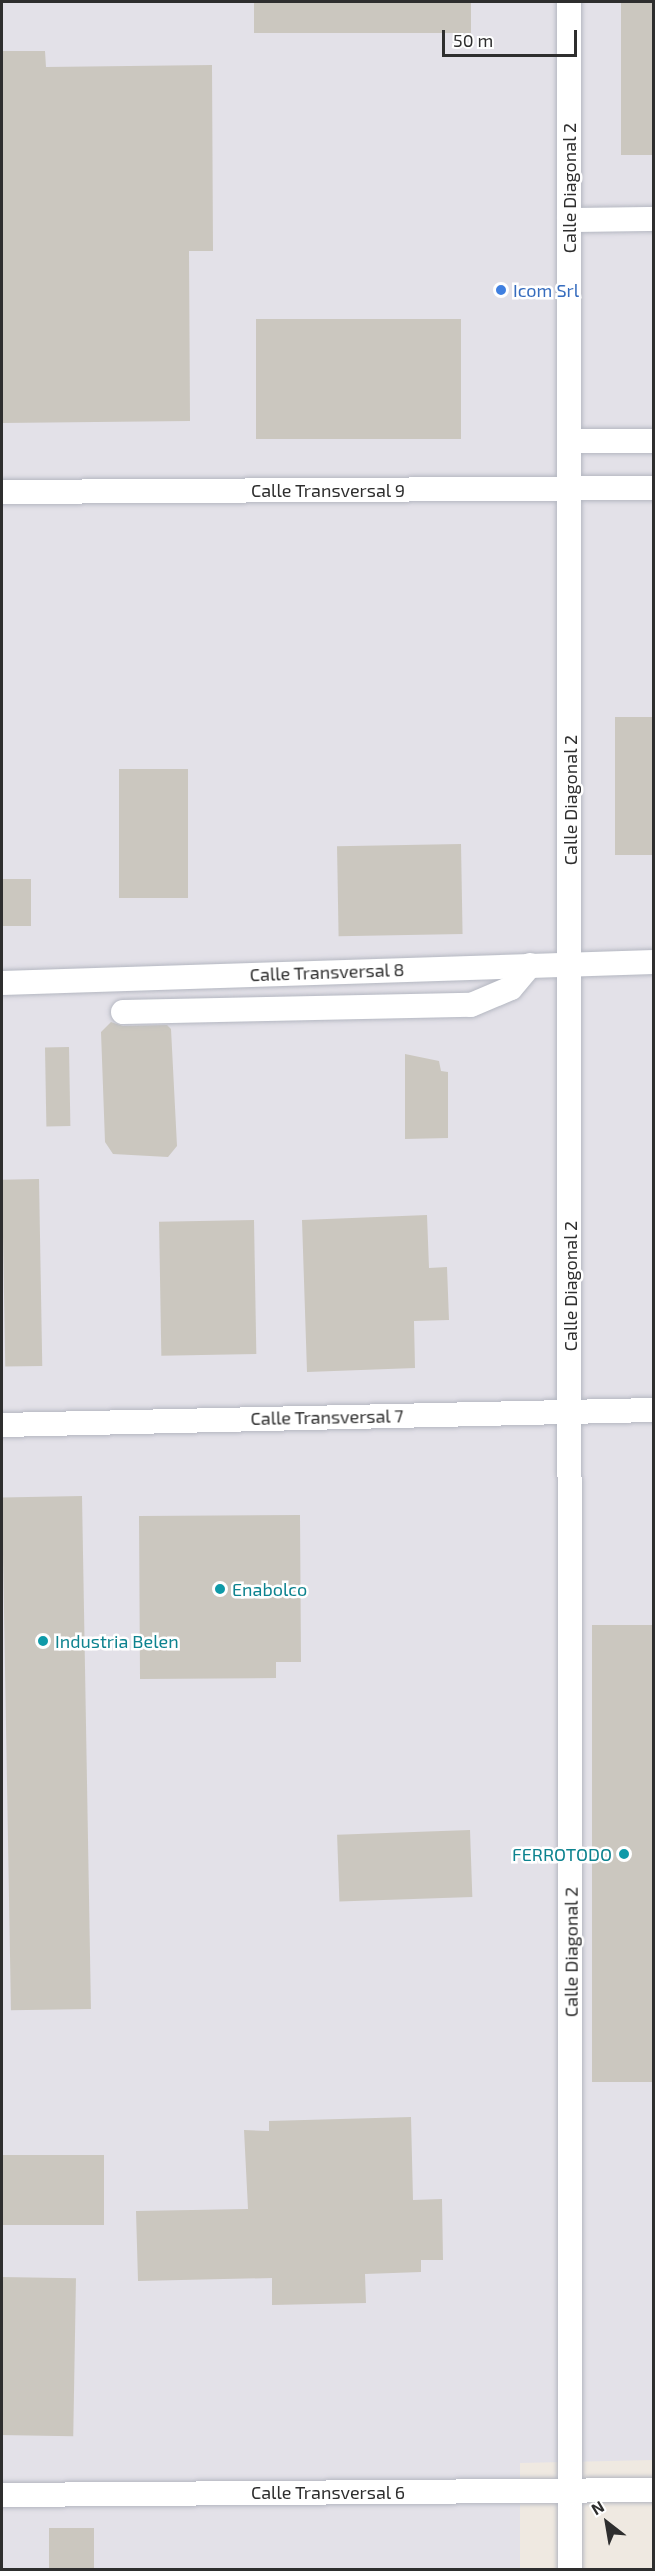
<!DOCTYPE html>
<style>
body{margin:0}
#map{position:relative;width:655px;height:2571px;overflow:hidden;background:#efe9e1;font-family:"Exo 2",sans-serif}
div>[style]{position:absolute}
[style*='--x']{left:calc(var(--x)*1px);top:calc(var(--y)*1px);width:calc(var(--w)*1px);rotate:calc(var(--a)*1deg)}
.industrial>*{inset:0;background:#e3e1e8}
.building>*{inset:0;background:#cbc7bf;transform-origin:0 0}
.roads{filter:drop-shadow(0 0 2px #b4b7c1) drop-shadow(0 0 2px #b4b7c1)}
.minor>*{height:24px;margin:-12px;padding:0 12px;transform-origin:12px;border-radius:12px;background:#fff}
.dots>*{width:16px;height:16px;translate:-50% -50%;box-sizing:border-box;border:3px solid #fff;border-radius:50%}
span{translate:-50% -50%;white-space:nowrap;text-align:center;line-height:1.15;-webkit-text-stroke:5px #fff;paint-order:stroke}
.street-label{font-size:18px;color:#2e2e2e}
.shop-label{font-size:18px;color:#366cbe}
.left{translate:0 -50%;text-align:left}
.culture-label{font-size:18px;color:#0d838f}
.right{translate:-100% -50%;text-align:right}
.frame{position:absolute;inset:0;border:3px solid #2e2e2e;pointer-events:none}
.north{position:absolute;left:577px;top:2493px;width:60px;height:60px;-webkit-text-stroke:4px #fff;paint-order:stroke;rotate:329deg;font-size:16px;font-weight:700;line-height:24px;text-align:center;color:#2e2e2e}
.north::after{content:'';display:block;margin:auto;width:21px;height:27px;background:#2e2e2e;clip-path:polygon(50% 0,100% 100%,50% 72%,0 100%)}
.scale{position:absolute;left:442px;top:30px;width:135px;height:27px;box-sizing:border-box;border:3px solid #2e2e2e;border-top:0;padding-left:8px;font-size:18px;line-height:21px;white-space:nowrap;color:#2e2e2e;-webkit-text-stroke:4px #fff;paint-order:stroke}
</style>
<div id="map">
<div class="industrial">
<i style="clip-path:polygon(2px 2px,653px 2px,653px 2460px,520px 2463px,520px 2569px,2px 2570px)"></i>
</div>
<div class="building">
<i style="left:254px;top:2px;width:217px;height:31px"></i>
<i style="left:621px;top:2px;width:33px;height:153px"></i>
<i style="clip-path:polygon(2px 51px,45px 51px,46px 67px,212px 65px,213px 251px,189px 251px,190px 421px,2px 423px)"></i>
<i style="left:461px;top:319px;width:120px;height:205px;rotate:90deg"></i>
<i style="left:654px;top:717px;width:138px;height:39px;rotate:90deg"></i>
<i style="left:119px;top:769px;width:69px;height:129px"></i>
<i style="left:461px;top:844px;width:90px;height:124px;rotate:89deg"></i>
<i style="left:2px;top:879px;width:29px;height:47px"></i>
<i style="clip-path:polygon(111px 1022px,123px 1026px,167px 1025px,171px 1029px,177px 1146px,168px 1157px,113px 1154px,105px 1142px,101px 1032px)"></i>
<i style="left:69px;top:1047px;width:79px;height:24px;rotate:89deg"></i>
<i style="clip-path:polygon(405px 1054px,439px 1061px,441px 1071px,448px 1072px,448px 1138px,405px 1139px)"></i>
<i style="left:39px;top:1179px;width:187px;height:37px;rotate:89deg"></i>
<i style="clip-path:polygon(427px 1215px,429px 1268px,447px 1267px,449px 1320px,414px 1321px,415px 1368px,307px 1372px,302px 1220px)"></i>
<i style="left:254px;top:1220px;width:134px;height:95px;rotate:89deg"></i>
<i style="left:82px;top:1496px;width:513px;height:80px;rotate:89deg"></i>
<i style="clip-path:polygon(300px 1515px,301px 1662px,276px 1662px,276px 1678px,140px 1679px,139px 1516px)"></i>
<i style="left:654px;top:1625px;width:457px;height:62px;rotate:90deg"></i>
<i style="left:470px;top:1830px;width:67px;height:133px;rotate:88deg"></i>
<i style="clip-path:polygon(411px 2117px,413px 2200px,442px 2199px,443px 2260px,421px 2260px,421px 2272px,365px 2274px,366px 2303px,272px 2305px,272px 2278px,138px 2281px,136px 2211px,248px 2209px,244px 2130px,269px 2131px,269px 2121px)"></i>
<i style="left:104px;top:2155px;width:70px;height:102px;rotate:90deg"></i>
<i style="left:2px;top:2277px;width:74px;height:158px;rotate:1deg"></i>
<i style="left:94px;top:2528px;width:42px;height:45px;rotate:90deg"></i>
</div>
<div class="roads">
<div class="minor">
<i style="--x:569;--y:2;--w:2568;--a:89.98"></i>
<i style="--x:569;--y:220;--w:85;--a:-0.7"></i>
<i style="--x:569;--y:441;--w:85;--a:0"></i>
<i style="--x:2;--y:492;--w:652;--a:-0.35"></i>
<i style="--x:2;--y:983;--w:652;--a:-1.84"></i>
<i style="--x:123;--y:1012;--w:348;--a:-1.2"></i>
<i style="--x:471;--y:1005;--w:43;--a:-23"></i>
<i style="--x:511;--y:988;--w:30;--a:-50"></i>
<i style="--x:2;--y:1425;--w:652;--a:-1.32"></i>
<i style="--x:2;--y:2495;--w:652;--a:-0.44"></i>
</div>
</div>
<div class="dots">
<i style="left:501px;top:290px;background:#3f7fe0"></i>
<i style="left:220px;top:1589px;background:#0f9aa8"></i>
<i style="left:43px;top:1641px;background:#0f9aa8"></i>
<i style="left:624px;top:1854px;background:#0f9aa8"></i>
</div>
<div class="street-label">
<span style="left:569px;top:188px;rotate:-90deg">Calle Diagonal 2</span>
<span style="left:328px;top:490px">Calle Transversal 9</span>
<span style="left:570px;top:800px;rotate:-90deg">Calle Diagonal 2</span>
<span style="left:327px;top:972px;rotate:-2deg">Calle Transversal 8</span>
<span style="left:570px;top:1286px;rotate:-90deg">Calle Diagonal 2</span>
<span style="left:327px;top:1417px;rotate:-1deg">Calle Transversal 7</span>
<span style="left:571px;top:1952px;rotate:-90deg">Calle Diagonal 2</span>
<span style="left:328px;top:2492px">Calle Transversal 6</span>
</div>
<div class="shop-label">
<span class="left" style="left:513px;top:290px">Icom Srl</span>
</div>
<div class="culture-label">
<span class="left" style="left:232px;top:1589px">Enabolco</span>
<span class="left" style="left:55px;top:1641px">Industria Belen</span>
<span class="right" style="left:612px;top:1854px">FERROTODO</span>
</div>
<div class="frame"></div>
<div class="north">N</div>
<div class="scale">50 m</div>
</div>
